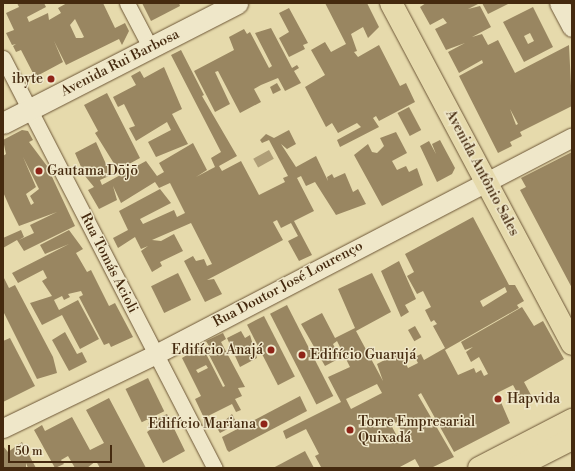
<!DOCTYPE html>
<meta charset="utf-8">
<style>
body{margin:0}
#map{position:relative;width:575px;height:471px;overflow:hidden;background:#e6daac;font-family:"Libre Bodoni",serif}
div>[style]{position:absolute}
[style*='--x']{left:calc(var(--x)*1px);top:calc(var(--y)*1px);width:calc(var(--w)*1px);rotate:calc(var(--a)*1deg)}
.water>*{inset:0;background:#af9e77;transform-origin:0 0}
.building>*{inset:0;background:#998661;transform-origin:0 0}
.roads{filter:drop-shadow(0 0 1px #6d5636) drop-shadow(0 0 1px #6d5636)}
.minor>*{height:15px;margin:-7.5px;padding:0 7.5px;transform-origin:7.5px;border-radius:7.5px;background:#efe7c9}
.tertiary>*{height:19px;margin:-9.5px;padding:0 9.5px;transform-origin:9.5px;border-radius:9.5px;background:#efe7c9}
.secondary>*{height:21px;margin:-10.5px;padding:0 10.5px;transform-origin:10.5px;border-radius:10.5px;background:#efe7c9}
.primary>*{height:22px;margin:-11px;padding:0 11px;transform-origin:11px;border-radius:11px;background:#e6daac}
.dots>*{width:11px;height:11px;translate:-50% -50%;box-sizing:border-box;border:2px solid #efe7c9;border-radius:50%}
span{translate:-50% -50%;white-space:nowrap;text-align:center;line-height:1.15;-webkit-text-stroke:3px #efe7c9;paint-order:stroke}
.street-label{font-size:14px;color:#452a0f}
.poi-label{font-size:14px;color:#452a0f}
.right{translate:-100% -50%;text-align:right}
.left{translate:0 -50%;text-align:left}
.frame{position:absolute;inset:0;border:4px solid #452a0f;pointer-events:none}
.scale{position:absolute;left:8px;top:445px;width:104px;height:18px;box-sizing:border-box;border:2px solid #452a0f;border-top:0;padding-left:5px;font-size:12px;line-height:14px;white-space:nowrap;color:#452a0f;-webkit-text-stroke:3px #efe7c9;paint-order:stroke}
</style>
<div id="map">
<div class="water">
<i style="left:269px;top:150px;width:10px;height:18px;rotate:61deg"></i>
</div>
<div class="building">
<i style="clip-path:polygon(evenodd,17px 3px,44px 3px,46px 7px,27px 17px,29px 22px,48px 13px,49px 20px,61px 13px,58px 8px,67px 3px,103px 3px,115px 28px,125px 23px,129px 31px,122px 45px,119px 39px,66px 65px,54px 41px,63px 62px,35px 77px,21px 50px,16px 52px,13px 46px,16px 44px,12px 45px,6px 33px,14px 30px,6px 13px,19px 7px,17px 3px,75px 19px,84px 37px,82px 38px,76px 38px,70px 25px,75px 19px)"></i>
<i style="clip-path:polygon(142px 3px,179px 3px,180px 6px,151px 21px)"></i>
<i style="clip-path:polygon(325px 3px,367px 3px,379px 27px,368px 38px,363px 27px,351px 34px,357px 51px,354px 52px,358px 57px,379px 45px,400px 86px,406px 83px,415px 102px,379px 121px,376px 116px,373px 118px,379px 127px,340px 147px,337px 140px,361px 127px,357px 123px,338px 133px,332px 123px,326px 127px,305px 87px,325px 75px,311px 50px,325px 42px,331px 52px,346px 44px)"></i>
<i style="clip-path:polygon(evenodd,426px 3px,480px 3px,468px 9px,480px 6px,491px 27px,472px 37px,482px 34px,488px 45px,498px 40px,515px 73px,569px 45px,572px 106px,520px 132px,522px 136px,510px 142px,512px 146px,498px 153px,459px 76px,483px 63px,482px 60px,459px 73px,448px 52px,465px 43px,446px 50px,435px 29px,447px 23px,443px 18px,430px 25px,420px 7px,426px 3px,510px 109px,518px 124px,516px 125px,510px 109px)"></i>
<i style="clip-path:polygon(482px 3px,510px 3px,488px 14px)"></i>
<i style="clip-path:polygon(evenodd,533px 7px,553px 47px,524px 62px,503px 22px,533px 7px,530px 33px,534px 41px,528px 44px,524px 36px,530px 33px)"></i>
<i style="clip-path:polygon(289px 8px,308px 43px,303px 45px,305px 49px,289px 57px,279px 38px,289px 32px,279px 13px)"></i>
<i style="clip-path:polygon(271px 28px,292px 68px,297px 65px,299px 68px,294px 71px,301px 83px,285px 91px,278px 78px,261px 85px,254px 89px,261px 102px,240px 113px,218px 71px,215px 72px,230px 104px,215px 112px,194px 71px,234px 50px,229px 37px,244px 29px,247px 34px,250px 32px,269px 68px,272px 66px,255px 33px)"></i>
<i style="clip-path:polygon(181px 50px,204px 95px,202px 96px,237px 156px,219px 166px,222px 171px,241px 161px,259px 195px,285px 182px,283px 178px,288px 176px,269px 140px,262px 143px,260px 140px,266px 134px,274px 138px,289px 130px,296px 144px,287px 149px,281px 144px,296px 167px,316px 156px,328px 181px,327px 177px,332px 174px,334px 178px,345px 173px,353px 192px,358px 189px,366px 204px,336px 215px,315px 182px,306px 186px,301px 176px,297px 178px,314px 211px,294px 221px,312px 255px,299px 261px,288px 241px,298px 236px,291px 223px,281px 228px,277px 220px,273px 222px,283px 240px,207px 280px,214px 279px,222px 294px,205px 302px,184px 261px,193px 256px,196px 261px,204px 259px,207px 266px,212px 264px,191px 223px,152px 240px,161px 241px,174px 234px,183px 251px,160px 262px,162px 266px,152px 272px,141px 251px,148px 246px,141px 249px,135px 237px,118px 248px,113px 238px,128px 230px,119px 211px,160px 189px,171px 203px,140px 219px,143px 224px,174px 210px,177px 217px,185px 213px,170px 183px,159px 188px,155px 182px,121px 203px,113px 186px,117px 200px,99px 209px,88px 190px,94px 187px,85px 176px,75px 153px,96px 142px,111px 175px,100px 180px,102px 185px,146px 161px,157px 176px,164px 172px,159px 163px,193px 143px,207px 170px,196px 177px,215px 167px,211px 158px,221px 152px,171px 55px)"></i>
<i style="clip-path:polygon(164px 67px,182px 109px,172px 114px,188px 144px,156px 157px,148px 142px,171px 130px,167px 122px,136px 141px,129px 128px,135px 126px,124px 104px,118px 107px,113px 97px,136px 85px,131px 76px,140px 71px,144px 78px)"></i>
<i style="clip-path:polygon(277px 83px,281px 90px,273px 94px,270px 87px)"></i>
<i style="clip-path:polygon(107px 93px,140px 158px,118px 170px,95px 133px,98px 131px,84px 105px)"></i>
<i style="left:409px;top:107px;width:26px;height:13px;rotate:62deg"></i>
<i style="clip-path:polygon(evenodd,22px 130px,28px 131px,33px 140px,29px 142px,47px 166px,75px 226px,24px 251px,17px 240px,3px 248px,3px 238px,21px 230px,24px 237px,19px 240px,34px 233px,30px 225px,57px 212px,19px 226px,10px 208px,3px 192px,3px 156px,6px 154px,3px 140px,22px 130px,23px 157px,39px 189px,30px 196px,34px 203px,31px 205px,26px 194px,36px 187px,23px 157px)"></i>
<i style="clip-path:polygon(396px 132px,407px 153px,392px 161px,397px 170px,406px 166px,409px 172px,417px 168px,423px 185px,382px 206px,354px 155px,368px 144px,372px 152px,377px 153px,384px 146px,380px 138px)"></i>
<i style="clip-path:polygon(440px 140px,455px 168px,452px 174px,437px 182px,420px 146px,429px 141px,436px 154px,432px 144px)"></i>
<i style="clip-path:polygon(572px 152px,572px 288px,520px 190px,526px 187px,521px 178px)"></i>
<i style="clip-path:polygon(evenodd,473px 217px,509px 285px,515px 285px,524px 301px,517px 305px,519px 308px,445px 350px,458px 375px,474px 368px,476px 373px,481px 370px,484px 376px,488px 374px,479px 357px,471px 362px,466px 352px,473px 347px,465px 350px,461px 342px,522px 307px,534px 326px,543px 321px,564px 359px,524px 382px,531px 395px,521px 400px,513px 385px,497px 393px,510px 423px,454px 452px,421px 393px,418px 395px,454px 457px,431px 468px,420px 468px,415px 459px,398px 468px,321px 467px,315px 456px,319px 454px,306px 429px,286px 439px,283px 431px,341px 402px,328px 377px,350px 367px,337px 341px,333px 344px,340px 358px,325px 366px,301px 324px,322px 313px,335px 338px,355px 328px,338px 289px,372px 273px,391px 312px,356px 331px,383px 381px,377px 364px,400px 352px,408px 368px,418px 363px,415px 357px,421px 354px,424px 360px,445px 348px,433px 326px,437px 324px,434px 320px,431px 322px,425px 310px,431px 307px,423px 291px,417px 294px,407px 276px,414px 272px,405px 254px,473px 217px,505px 287px,507px 292px,483px 307px,480px 301px,505px 287px,473px 217px,377px 384px,382px 393px,351px 409px,346px 399px,377px 384px,473px 217px,397px 422px,404px 437px,399px 440px,391px 425px,397px 422px)"></i>
<i style="clip-path:polygon(69px 230px,83px 249px,76px 253px,87px 272px,91px 270px,109px 306px,115px 303px,133px 337px,111px 347px,109px 343px,104px 345px,79px 297px,83px 295px,81px 291px,68px 294px,70px 297px,64px 300px,62px 296px,54px 300px,59px 310px,78px 300px,99px 339px,80px 349px,62px 315px,42px 325px,30px 303px,52px 296px,42px 281px,47px 278px,43px 270px,18px 283px,12px 273px,69px 244px,45px 254px,40px 245px)"></i>
<i style="clip-path:polygon(399px 261px,416px 299px,405px 305px,409px 312px,401px 317px,381px 271px)"></i>
<i style="left:178px;top:273px;width:30px;height:30px;rotate:64deg"></i>
<i style="clip-path:polygon(3px 276px,9px 288px,15px 285px,53px 357px,57px 373px,37px 379px,3px 311px)"></i>
<i style="left:287px;top:305px;width:102px;height:19px;rotate:63deg"></i>
<i style="left:264px;top:316px;width:68px;height:19px;rotate:63deg"></i>
<i style="left:415px;top:326px;width:13px;height:8px;rotate:61deg"></i>
<i style="clip-path:polygon(241px 331px,245px 338px,250px 335px,257px 358px,240px 367px,227px 338px)"></i>
<i style="clip-path:polygon(65px 332px,77px 354px,82px 352px,87px 362px,69px 371px,52px 340px)"></i>
<i style="clip-path:polygon(evenodd,223px 333px,226px 339px,221px 342px,245px 387px,238px 388px,242px 396px,235px 399px,241px 410px,236px 412px,232px 404px,204px 418px,195px 399px,201px 396px,182px 358px,202px 346px,223px 387px,225px 386px,205px 347px,209px 346px,206px 341px,223px 333px,206px 365px,208px 368px,198px 373px,196px 370px,206px 365px)"></i>
<i style="clip-path:polygon(10px 338px,35px 386px,3px 402px,3px 341px)"></i>
<i style="left:148px;top:378px;width:37px;height:25px;rotate:64deg"></i>
<i style="clip-path:polygon(300px 396px,307px 411px,229px 452px,227px 450px,222px 437px)"></i>
<i style="clip-path:polygon(109px 398px,146px 468px,100px 468px,96px 461px,87px 468px,75px 468px,68px 456px,61px 460px,64px 464px,55px 468px,34px 430px,42px 425px,45px 431px,72px 417px,90px 450px,104px 443px,86px 410px)"></i>
<i style="clip-path:polygon(167px 414px,185px 451px,163px 463px,147px 432px,151px 429px,148px 423px)"></i>
<i style="clip-path:polygon(232px 414px,237px 424px,220px 433px,217px 428px)"></i>
<i style="clip-path:polygon(22px 442px,36px 468px,28px 468px,26px 463px,26px 468px,3px 468px,3px 446px,8px 452px)"></i>
<i style="clip-path:polygon(305px 451px,314px 468px,273px 468px)"></i>
</div>
<div class="roads">
<div class="minor">
<i style="--x:127;--y:3;--w:50;--a:62.4"></i>
<i style="--x:3;--y:58;--w:462;--a:62.7"></i>
</div>
<div class="tertiary">
<i style="--x:559;--y:3;--w:27;--a:62"></i>
<i style="--x:3;--y:428;--w:170;--a:-25.8"></i>
<i style="--x:156;--y:354;--w:469;--a:-27.5"></i>
</div>
<div class="secondary">
<i style="--x:3;--y:123;--w:263;--a:-27.1"></i>
</div>
<div class="primary">
<i style="--x:391;--y:3;--w:386;--a:62"></i>
<i style="--x:479;--y:468;--w:105;--a:-27.3"></i>
<i style="--x:515;--y:468;--w:64;--a:-27"></i>
</div>
</div>
<div class="dots">
<i style="left:51px;top:79px;background:#8f2418"></i>
<i style="left:39px;top:171px;background:#8f2418"></i>
<i style="left:271px;top:350px;background:#8f2418"></i>
<i style="left:302px;top:355px;background:#8f2418"></i>
<i style="left:498px;top:399px;background:#8f2418"></i>
<i style="left:264px;top:424px;background:#8f2418"></i>
<i style="left:350px;top:430px;background:#8f2418"></i>
</div>
<div class="street-label">
<span style="left:120px;top:63px;rotate:-27deg">Avenida Rui Barbosa</span>
<span style="left:482px;top:173px;rotate:62deg">Avenida Antônio Sales</span>
<span style="left:109px;top:263px;rotate:63deg">Rua Tomás Acioli</span>
<span style="left:288px;top:284px;rotate:-28deg">Rua Doutor José Lourenço</span>
</div>
<div class="poi-label">
<span class="right" style="left:43px;top:79px">ibyte</span>
<span class="left" style="left:47px;top:171px">Gautama Dōjō</span>
<span class="right" style="left:263px;top:350px">Edifício Anajá</span>
<span class="left" style="left:310px;top:355px">Edifício Guarujá</span>
<span class="left" style="left:507px;top:399px">Hapvida</span>
<span class="left" style="left:358px;top:430px">Torre Empresarial<br>Quixadá</span>
<span class="right" style="left:256px;top:424px">Edifício Mariana</span>
</div>
<div class="frame"></div>
<div class="scale">50 m</div>
</div>
